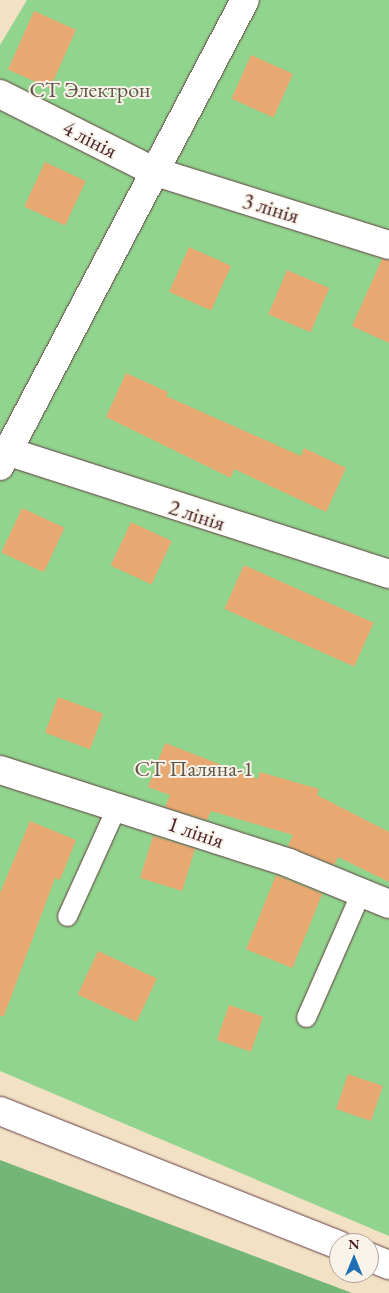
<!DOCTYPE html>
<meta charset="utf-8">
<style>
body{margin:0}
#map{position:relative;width:389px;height:1293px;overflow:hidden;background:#f2e1c5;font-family:"EB Garamond",serif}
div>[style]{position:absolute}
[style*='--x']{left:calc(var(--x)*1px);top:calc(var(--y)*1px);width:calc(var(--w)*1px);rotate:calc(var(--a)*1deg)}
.green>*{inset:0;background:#90d48d}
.forest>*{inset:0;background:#74b678}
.building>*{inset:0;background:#e7a872;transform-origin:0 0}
.roads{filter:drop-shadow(0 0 1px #633c42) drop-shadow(0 0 1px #633c42)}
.service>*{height:19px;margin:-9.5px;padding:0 9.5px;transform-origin:9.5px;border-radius:9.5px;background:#fff}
.minor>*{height:28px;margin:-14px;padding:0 14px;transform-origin:14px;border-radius:14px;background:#fff}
span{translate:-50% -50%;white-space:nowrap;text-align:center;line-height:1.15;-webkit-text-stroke:4px #f7f3e8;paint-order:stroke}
.park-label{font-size:22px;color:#5f5548}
.street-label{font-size:22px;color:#4a1f2b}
.north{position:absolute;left:329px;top:1233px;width:50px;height:50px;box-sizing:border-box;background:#f7f3e8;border:1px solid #b29e9c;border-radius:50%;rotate:0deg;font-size:14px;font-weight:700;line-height:20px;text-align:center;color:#4a1f2b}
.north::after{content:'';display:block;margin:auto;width:18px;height:22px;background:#1f6fb2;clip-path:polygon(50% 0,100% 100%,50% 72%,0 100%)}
</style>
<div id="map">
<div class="green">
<i style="clip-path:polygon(27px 0,389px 0,389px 1236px,0 1071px,0 45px)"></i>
</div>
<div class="forest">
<i style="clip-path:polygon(0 1160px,352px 1293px,0 1293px)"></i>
</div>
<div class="building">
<i style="left:34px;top:11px;width:46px;height:64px;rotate:24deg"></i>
<i style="left:251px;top:55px;width:46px;height:48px;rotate:24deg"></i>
<i style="left:45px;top:162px;width:45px;height:49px;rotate:25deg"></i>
<i style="left:189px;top:247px;width:46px;height:49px;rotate:24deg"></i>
<i style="clip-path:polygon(382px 259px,389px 260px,389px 343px,352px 326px)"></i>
<i style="left:287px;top:270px;width:46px;height:48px;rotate:23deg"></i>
<i style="clip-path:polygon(126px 373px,168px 392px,166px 396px,301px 456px,304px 448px,346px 468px,326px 512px,234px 469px,231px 478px,106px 417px)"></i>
<i style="left:22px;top:508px;width:47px;height:49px;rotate:25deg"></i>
<i style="left:131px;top:522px;width:45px;height:48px;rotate:25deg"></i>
<i style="left:244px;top:565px;width:142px;height:48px;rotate:24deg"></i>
<i style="left:58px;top:697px;width:48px;height:38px;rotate:20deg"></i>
<i style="clip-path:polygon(165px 743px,258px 779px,260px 772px,319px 789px,317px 795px,389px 832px,389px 882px,338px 857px,334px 865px,288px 846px,293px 835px,211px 811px,207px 820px,165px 807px,170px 795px,148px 787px)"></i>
<i style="clip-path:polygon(30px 821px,76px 840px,60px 880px,55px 878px,4px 1016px,0 1016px,0 893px)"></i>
<i style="left:153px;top:836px;width:44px;height:44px;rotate:17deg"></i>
<i style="left:276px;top:875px;width:50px;height:80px;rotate:22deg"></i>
<i style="left:98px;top:951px;width:65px;height:48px;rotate:25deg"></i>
<i style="left:229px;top:1005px;width:36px;height:37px;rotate:19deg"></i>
<i style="left:348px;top:1074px;width:37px;height:37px;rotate:19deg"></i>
</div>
<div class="roads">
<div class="service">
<i style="--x:67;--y:916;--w:121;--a:-65.6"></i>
<i style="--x:306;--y:1017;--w:137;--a:-66.3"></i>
</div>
<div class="minor">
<i style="--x:0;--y:94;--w:171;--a:26.7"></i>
<i style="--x:153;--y:171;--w:247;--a:17.4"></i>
<i style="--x:0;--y:449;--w:409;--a:17.8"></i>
<i style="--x:0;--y:466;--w:526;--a:-62.27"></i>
<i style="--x:0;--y:770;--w:304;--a:17.8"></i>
<i style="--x:289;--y:863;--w:108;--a:22.3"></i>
<i style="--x:0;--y:1111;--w:365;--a:21.6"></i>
<i style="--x:369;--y:1257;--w:22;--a:22"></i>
</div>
</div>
<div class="park-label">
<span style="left:90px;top:90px">СТ Электрон</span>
<span style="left:194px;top:769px">СТ Паляна-1</span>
</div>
<div class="street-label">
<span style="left:90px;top:139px;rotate:27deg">4 лінія</span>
<span style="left:271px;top:208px;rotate:17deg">3 лінія</span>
<span style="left:197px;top:515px;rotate:18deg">2 лінія</span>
<span style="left:196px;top:832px;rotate:19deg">1 лінія</span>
</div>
<div class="north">N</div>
</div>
